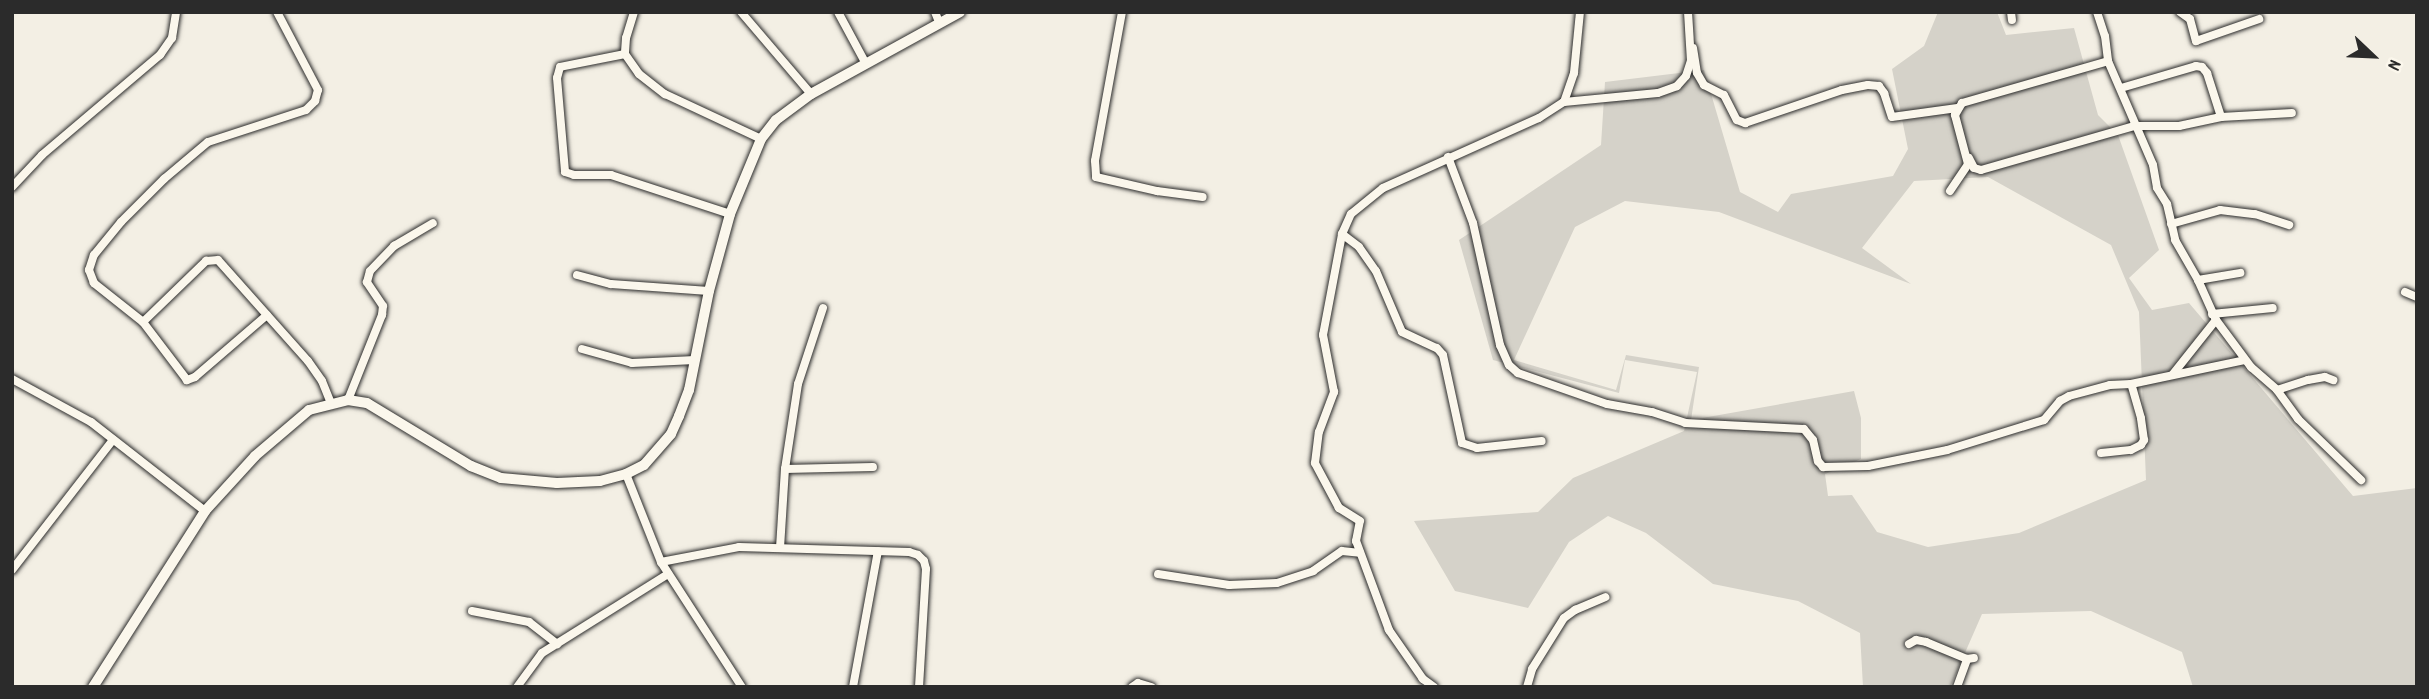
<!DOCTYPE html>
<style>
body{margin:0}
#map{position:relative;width:2429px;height:699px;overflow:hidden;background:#f3efe4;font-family:Dekko,sans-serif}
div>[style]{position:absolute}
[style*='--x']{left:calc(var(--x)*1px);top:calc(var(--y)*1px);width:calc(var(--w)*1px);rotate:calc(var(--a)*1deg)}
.green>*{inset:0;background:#d5d2c9}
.roads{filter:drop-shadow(0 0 2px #2b2b2b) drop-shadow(0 0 2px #2b2b2b)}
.minor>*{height:8px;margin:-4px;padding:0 4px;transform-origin:4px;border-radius:4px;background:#fbf7ec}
.tertiary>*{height:10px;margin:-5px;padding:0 5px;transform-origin:5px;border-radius:5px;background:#fbf7ec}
span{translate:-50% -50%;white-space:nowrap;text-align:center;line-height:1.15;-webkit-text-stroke:5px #fbf7ec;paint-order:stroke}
.frame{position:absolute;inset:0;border:14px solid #2b2b2b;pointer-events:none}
.north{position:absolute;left:2338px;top:21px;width:70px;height:70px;-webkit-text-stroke:5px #fbf7ec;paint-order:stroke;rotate:113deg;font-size:19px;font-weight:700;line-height:28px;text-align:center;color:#2b2b2b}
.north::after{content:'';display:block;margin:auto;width:24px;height:32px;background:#2b2b2b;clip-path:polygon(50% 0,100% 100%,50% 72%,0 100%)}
</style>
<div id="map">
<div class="green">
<i style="clip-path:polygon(evenodd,1938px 12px,1997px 12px,2006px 35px,2074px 28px,2098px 115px,2118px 135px,2159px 250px,2129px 278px,2152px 310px,2189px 303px,2353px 496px,2417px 488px,2417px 687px,2193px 687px,2182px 652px,2091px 611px,1982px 614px,1950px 687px,1863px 687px,1860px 633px,1798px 601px,1713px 584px,1646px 533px,1608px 516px,1569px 542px,1528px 608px,1455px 591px,1414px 521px,1538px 512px,1573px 478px,1684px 431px,1697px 372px,1625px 360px,1619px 393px,1493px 360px,1459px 240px,1601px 145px,1605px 82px,1704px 70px,1740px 192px,1778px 212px,1791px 194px,1893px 176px,1908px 149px,1892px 69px,1924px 46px,1938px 12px,1988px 177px,2111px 245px,2139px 312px,2146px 480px,2019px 533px,1928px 547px,1877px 532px,1852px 495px,1828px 496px,1825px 474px,1861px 459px,1861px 418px,1854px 391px,1691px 420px,1699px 367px,1626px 355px,1616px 390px,1514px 360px,1575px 227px,1625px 201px,1719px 212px,1911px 284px,1862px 248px,1914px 181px,1988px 177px)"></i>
</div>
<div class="roads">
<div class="minor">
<i style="--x:634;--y:12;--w:27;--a:107"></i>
<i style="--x:626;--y:38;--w:16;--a:94"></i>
<i style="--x:625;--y:54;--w:24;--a:55"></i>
<i style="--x:639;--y:74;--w:33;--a:38"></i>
<i style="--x:665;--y:94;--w:106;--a:25.1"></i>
<i style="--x:741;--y:12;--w:108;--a:49.5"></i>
<i style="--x:838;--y:12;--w:59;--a:61.7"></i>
<i style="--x:935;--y:12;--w:11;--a:68"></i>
<i style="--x:1122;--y:12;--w:151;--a:100.3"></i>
<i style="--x:1095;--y:161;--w:16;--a:86"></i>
<i style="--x:1096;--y:177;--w:63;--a:12.9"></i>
<i style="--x:1157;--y:191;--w:46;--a:7.4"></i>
<i style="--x:2011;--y:12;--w:8;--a:83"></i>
<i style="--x:2097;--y:12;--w:25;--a:72"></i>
<i style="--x:2105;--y:36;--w:25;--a:83"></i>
<i style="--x:2108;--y:61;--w:113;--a:66.6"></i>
<i style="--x:2153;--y:165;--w:23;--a:80"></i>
<i style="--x:2157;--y:188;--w:19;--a:58"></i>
<i style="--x:2167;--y:204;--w:37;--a:77"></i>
<i style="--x:2175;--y:240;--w:46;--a:60.1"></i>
<i style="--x:2198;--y:280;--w:44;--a:65.8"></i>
<i style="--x:2216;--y:320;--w:59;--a:53.3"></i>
<i style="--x:2251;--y:367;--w:35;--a:41"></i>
<i style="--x:2277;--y:390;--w:33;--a:-18"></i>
<i style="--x:2308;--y:380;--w:17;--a:-10"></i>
<i style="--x:2325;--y:377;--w:9;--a:21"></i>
<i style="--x:2180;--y:12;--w:12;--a:35"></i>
<i style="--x:2190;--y:19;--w:23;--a:75"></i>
<i style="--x:2196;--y:41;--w:67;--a:-19.2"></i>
<i style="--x:1693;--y:48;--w:25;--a:81"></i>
<i style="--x:1697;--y:73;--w:14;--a:60"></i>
<i style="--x:1704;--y:85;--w:22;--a:27"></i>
<i style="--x:1724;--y:95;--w:28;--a:63"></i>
<i style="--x:1737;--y:120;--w:9;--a:21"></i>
<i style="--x:1745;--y:123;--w:102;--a:-18.8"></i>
<i style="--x:1842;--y:90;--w:26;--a:-11"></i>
<i style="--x:1868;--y:85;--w:11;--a:5"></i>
<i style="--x:1879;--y:86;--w:9;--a:54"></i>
<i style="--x:1884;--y:93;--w:25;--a:72"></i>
<i style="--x:1892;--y:117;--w:66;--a:-7.9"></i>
<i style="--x:625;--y:54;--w:66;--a:168.7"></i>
<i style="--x:560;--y:67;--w:11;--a:105"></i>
<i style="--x:557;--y:78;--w:94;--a:85.1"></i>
<i style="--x:565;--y:172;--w:9;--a:18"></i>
<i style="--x:574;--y:175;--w:37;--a:0"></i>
<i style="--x:611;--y:175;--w:125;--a:18.1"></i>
<i style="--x:2121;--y:88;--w:78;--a:-16.3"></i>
<i style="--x:2196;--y:66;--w:6;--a:9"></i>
<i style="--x:2202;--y:67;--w:8;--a:50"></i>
<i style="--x:2207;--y:73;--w:46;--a:72.3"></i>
<i style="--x:1564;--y:102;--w:94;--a:-5.5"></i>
<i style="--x:1658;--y:93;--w:20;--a:-20"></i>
<i style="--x:1677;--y:86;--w:13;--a:-48"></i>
<i style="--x:1686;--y:76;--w:16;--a:-72"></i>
<i style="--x:1691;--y:61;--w:49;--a:-93.5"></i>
<i style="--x:1448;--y:157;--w:71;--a:69.3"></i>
<i style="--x:1473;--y:223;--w:125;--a:77.5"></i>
<i style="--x:1500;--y:345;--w:22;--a:66"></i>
<i style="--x:1509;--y:365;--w:12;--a:42"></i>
<i style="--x:1518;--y:373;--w:94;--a:19.2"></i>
<i style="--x:1607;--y:404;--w:46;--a:10.1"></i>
<i style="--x:1652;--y:412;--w:35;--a:18"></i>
<i style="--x:1685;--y:423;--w:119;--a:2.9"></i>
<i style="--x:1804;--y:429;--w:14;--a:51"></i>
<i style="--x:1813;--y:440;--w:22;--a:77"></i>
<i style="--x:1818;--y:461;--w:8;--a:50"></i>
<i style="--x:1823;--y:467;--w:45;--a:-1.3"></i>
<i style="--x:1868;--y:466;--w:81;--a:-11.4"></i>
<i style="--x:1947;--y:450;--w:102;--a:-17.2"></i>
<i style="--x:2044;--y:420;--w:25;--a:-50"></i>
<i style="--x:2060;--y:401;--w:10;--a:-29"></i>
<i style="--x:2069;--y:396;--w:42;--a:-15"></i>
<i style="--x:2110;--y:385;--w:21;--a:-3"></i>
<i style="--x:2131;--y:384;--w:116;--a:-11.9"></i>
<i style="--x:1969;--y:158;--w:11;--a:63"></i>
<i style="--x:1974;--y:168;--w:7;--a:16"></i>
<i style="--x:1981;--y:170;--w:159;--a:-16"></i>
<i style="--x:2134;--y:126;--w:45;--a:0"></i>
<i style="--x:2179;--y:126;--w:43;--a:-12.1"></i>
<i style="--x:2221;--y:117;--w:71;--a:-3.2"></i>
<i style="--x:12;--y:187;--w:44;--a:-46.8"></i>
<i style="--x:42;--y:155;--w:155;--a:-40.3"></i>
<i style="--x:160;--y:55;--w:21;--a:-55"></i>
<i style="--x:172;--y:38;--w:26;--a:-81"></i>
<i style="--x:1950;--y:191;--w:32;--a:-56"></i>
<i style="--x:1968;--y:164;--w:51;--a:-104.9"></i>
<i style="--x:1955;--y:115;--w:14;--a:-60"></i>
<i style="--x:1962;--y:103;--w:152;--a:-16"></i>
<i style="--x:2171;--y:224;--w:51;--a:-15.9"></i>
<i style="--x:2220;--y:210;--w:35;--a:7"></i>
<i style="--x:2255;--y:214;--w:36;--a:18"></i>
<i style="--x:1342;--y:234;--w:21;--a:37"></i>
<i style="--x:1359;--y:247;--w:29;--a:55"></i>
<i style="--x:1376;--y:271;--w:66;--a:66.9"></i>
<i style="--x:1402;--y:332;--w:38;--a:25"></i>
<i style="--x:1437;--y:348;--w:9;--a:49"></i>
<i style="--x:1443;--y:355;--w:90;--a:77.8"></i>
<i style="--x:1462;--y:443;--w:16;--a:18"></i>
<i style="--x:1477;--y:448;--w:65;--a:-6.1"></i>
<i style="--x:577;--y:275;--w:35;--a:15"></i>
<i style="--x:611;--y:284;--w:98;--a:4.1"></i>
<i style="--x:2198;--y:280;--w:43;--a:-9.5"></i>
<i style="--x:2405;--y:292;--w:13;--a:23"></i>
<i style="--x:2212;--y:314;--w:61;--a:-5.6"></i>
<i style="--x:267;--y:315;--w:95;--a:139.3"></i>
<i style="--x:195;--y:377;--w:9;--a:159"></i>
<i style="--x:187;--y:380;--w:73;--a:-127.2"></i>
<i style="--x:143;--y:322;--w:63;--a:-141.5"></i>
<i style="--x:94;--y:283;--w:14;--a:-111"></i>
<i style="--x:89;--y:270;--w:16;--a:-72"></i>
<i style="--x:94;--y:255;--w:43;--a:-50.7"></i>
<i style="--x:121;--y:222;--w:61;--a:-45"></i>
<i style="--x:164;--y:179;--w:57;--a:-40.1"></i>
<i style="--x:208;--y:142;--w:103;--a:-18.1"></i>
<i style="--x:306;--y:110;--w:13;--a:-45"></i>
<i style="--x:315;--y:101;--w:11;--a:-75"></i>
<i style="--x:318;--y:90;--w:88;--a:-117.7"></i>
<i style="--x:143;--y:322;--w:88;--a:-44.1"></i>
<i style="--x:206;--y:261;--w:12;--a:-5"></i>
<i style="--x:218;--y:260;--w:135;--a:48.3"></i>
<i style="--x:308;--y:361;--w:24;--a:55"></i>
<i style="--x:322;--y:381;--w:24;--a:68"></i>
<i style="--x:582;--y:349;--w:52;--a:15.6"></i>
<i style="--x:632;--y:363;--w:63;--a:-2.7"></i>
<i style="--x:2173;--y:374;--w:69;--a:-51.5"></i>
<i style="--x:12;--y:379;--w:90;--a:28.6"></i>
<i style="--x:91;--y:422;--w:145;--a:38"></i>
<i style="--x:2277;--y:390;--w:36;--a:54"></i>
<i style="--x:2298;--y:419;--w:88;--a:44.1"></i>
<i style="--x:348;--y:400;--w:92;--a:-68.2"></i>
<i style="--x:382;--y:315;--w:9;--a:-84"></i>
<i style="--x:383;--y:306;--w:29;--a:-124"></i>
<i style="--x:367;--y:282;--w:11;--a:-75"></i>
<i style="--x:370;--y:271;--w:35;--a:-46"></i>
<i style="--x:394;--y:246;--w:45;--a:-30.5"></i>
<i style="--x:2101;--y:453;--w:30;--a:-6"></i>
<i style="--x:2131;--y:450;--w:11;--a:-27"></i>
<i style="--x:2141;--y:445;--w:6;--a:-59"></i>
<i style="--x:2144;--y:440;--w:22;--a:-98"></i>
<i style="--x:2141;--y:418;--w:35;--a:-106"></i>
<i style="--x:785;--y:469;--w:88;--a:-1.3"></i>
<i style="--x:626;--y:474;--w:95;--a:68.3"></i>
<i style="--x:661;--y:562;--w:149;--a:57.1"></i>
<i style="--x:780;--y:548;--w:79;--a:-86.4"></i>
<i style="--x:785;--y:469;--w:86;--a:-81.3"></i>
<i style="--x:798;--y:384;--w:80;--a:-71.8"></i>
<i style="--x:661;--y:562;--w:79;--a:-10.9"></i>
<i style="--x:739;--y:547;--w:170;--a:1.7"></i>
<i style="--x:909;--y:552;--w:9;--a:18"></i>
<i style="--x:918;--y:555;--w:8;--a:45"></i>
<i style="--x:924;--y:561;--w:8;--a:76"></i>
<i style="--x:926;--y:569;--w:118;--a:93.4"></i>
<i style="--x:12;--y:570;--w:165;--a:-52.2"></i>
<i style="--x:1158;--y:574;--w:72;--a:8.8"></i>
<i style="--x:1229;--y:585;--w:48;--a:-2.4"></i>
<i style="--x:1277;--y:583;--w:38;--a:-18"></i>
<i style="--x:1313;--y:571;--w:35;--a:-35"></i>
<i style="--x:1342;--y:551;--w:18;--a:6"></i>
<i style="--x:472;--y:611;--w:58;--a:10.9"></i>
<i style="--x:529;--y:622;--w:36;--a:38"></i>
<i style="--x:1909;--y:644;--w:8;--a:-30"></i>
<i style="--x:1916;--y:640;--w:10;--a:11"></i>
<i style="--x:1926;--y:642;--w:44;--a:22.5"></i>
<i style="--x:517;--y:687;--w:42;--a:-53.7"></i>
<i style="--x:542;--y:653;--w:149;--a:-32.1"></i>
<i style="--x:853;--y:687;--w:138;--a:-79.6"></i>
<i style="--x:1132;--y:687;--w:7;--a:-34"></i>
<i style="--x:1138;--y:683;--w:14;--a:17"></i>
<i style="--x:1434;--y:687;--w:14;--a:-144"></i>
<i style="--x:1423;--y:679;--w:60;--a:-124.8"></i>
<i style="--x:1389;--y:630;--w:95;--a:-110.3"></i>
<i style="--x:1356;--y:541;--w:20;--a:-79"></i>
<i style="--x:1360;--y:521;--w:25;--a:-148"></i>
<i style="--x:1339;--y:508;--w:51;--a:-118.1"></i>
<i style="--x:1315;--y:463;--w:31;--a:-83"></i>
<i style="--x:1319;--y:432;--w:43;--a:-69.4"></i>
<i style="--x:1334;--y:392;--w:58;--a:-100.9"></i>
<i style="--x:1323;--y:335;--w:103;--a:-79.3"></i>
<i style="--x:1342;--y:234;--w:22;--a:-66"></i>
<i style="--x:1351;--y:214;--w:41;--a:-39.1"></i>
<i style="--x:1383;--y:188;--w:171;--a:-24.2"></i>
<i style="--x:1539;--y:118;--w:30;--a:-33"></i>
<i style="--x:1564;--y:102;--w:31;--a:-71"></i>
<i style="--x:1574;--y:73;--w:61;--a:-84.4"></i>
<i style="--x:1527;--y:687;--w:19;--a:-74"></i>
<i style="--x:1532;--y:669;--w:60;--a:-57.9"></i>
<i style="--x:1564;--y:618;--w:14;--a:-36"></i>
<i style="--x:1575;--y:610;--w:33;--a:-23"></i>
<i style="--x:1957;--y:687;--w:30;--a:-70"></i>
<i style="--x:1967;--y:659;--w:7;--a:-8"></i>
</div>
<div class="tertiary">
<i style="--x:93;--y:687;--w:209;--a:-57.5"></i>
<i style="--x:205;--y:511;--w:74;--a:-47.7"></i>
<i style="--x:255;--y:456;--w:71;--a:-40.4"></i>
<i style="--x:309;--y:410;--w:40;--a:-14.4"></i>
<i style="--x:348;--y:400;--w:19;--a:9"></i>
<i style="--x:367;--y:403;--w:122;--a:31.2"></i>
<i style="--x:471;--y:466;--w:32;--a:22"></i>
<i style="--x:501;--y:478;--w:56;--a:5.1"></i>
<i style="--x:557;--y:483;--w:43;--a:-2.7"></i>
<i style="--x:600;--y:481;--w:27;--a:-15"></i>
<i style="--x:626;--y:474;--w:20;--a:-27"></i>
<i style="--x:644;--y:465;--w:41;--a:-48.9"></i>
<i style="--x:671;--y:434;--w:20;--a:-66"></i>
<i style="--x:679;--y:416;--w:28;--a:-69"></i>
<i style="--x:689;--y:390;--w:101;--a:-78.6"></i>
<i style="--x:709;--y:291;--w:80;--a:-74.7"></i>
<i style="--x:730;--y:214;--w:81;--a:-67.5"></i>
<i style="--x:761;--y:139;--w:24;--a:-52"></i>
<i style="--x:776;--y:120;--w:44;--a:-36.6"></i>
<i style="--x:811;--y:94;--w:170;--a:-28.8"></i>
</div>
</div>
<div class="frame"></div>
<div class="north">N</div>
</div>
